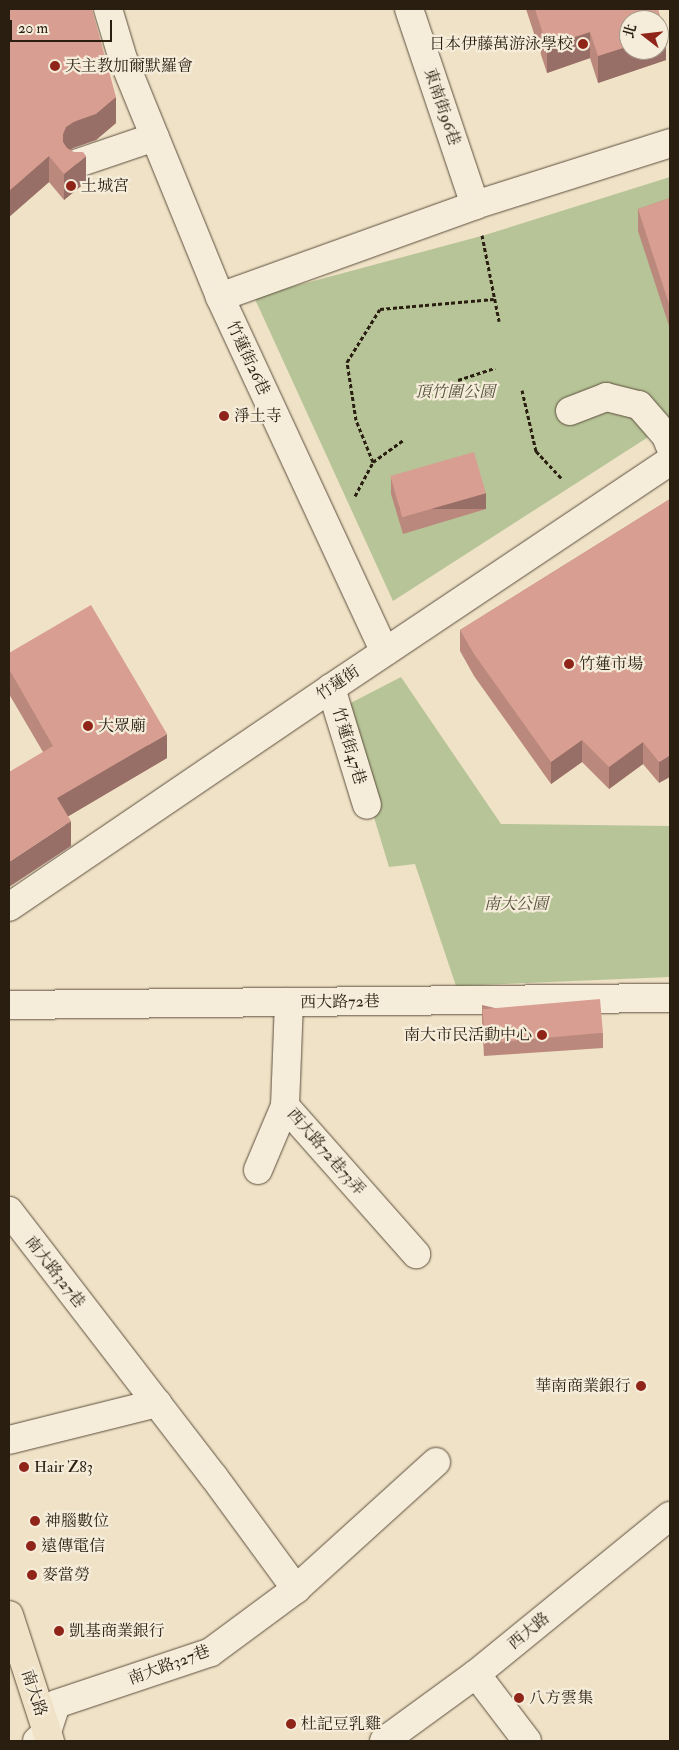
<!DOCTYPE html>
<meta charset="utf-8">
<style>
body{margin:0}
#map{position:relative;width:679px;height:1750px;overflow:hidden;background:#f0e2c6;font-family:"IM FELL Double Pica","Noto Serif TC",serif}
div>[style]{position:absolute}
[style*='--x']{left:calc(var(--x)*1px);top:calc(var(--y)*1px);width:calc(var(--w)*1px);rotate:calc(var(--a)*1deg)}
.green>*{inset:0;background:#b7c497}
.path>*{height:3px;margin-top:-1.5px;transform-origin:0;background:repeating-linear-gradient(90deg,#2a1e11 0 4px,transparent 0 6.5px)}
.roads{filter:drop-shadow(0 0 1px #5c4f3e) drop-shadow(0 0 1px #5c4f3e)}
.minor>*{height:28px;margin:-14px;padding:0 14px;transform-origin:14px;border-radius:14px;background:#f5ecda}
.major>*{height:28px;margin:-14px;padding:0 14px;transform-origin:14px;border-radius:14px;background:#f0e2c6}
.wall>*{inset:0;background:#ba887d}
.shaded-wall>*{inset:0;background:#976f66;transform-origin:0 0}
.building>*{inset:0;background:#d89e91;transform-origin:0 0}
.dots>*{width:14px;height:14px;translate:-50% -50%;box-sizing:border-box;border:2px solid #f5ecda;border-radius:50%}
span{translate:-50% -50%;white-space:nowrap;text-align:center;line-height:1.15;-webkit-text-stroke:4.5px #f5ecda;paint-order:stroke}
.poi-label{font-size:16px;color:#2a1e11}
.right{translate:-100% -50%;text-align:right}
.left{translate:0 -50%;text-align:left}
.street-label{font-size:16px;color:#2a1e11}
.park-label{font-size:16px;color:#545039;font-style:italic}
.frame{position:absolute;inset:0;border:10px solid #2a1e11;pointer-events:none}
.north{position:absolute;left:619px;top:10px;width:50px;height:50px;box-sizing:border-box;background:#f5ecda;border:1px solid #a49a8a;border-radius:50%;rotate:286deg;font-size:14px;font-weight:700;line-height:20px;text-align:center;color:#2a1e11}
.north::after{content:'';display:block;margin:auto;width:18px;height:22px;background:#8f2418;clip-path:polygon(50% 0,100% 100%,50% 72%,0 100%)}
.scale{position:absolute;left:10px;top:20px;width:102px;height:22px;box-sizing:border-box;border:2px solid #2a1e11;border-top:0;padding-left:6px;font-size:15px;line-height:18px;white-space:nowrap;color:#2a1e11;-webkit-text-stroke:4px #f5ecda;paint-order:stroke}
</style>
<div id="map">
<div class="green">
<i style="clip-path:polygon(670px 177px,670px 423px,393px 601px,254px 297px,485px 235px)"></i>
<i style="clip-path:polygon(401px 677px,501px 824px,670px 826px,670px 977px,456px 986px,415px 864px,389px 867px,341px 708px)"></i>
</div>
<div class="path">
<i style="--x:482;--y:235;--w:88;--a:78.8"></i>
<i style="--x:458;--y:380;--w:39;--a:-18"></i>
<i style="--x:522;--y:390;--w:63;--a:77.1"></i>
<i style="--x:536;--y:451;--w:37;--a:47"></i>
<i style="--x:373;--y:462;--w:37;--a:-36"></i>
<i style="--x:355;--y:496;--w:38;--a:-62"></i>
<i style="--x:373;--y:462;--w:45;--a:-112"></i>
<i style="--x:356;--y:420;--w:59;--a:-98.8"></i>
<i style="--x:347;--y:362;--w:62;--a:-58.1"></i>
<i style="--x:380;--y:309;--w:114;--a:-5"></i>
</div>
<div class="roads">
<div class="minor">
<i style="--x:108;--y:9;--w:52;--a:73.3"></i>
<i style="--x:123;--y:59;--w:257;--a:67.8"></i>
<i style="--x:220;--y:297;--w:391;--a:65.1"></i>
<i style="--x:409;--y:9;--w:207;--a:71.4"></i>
<i style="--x:78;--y:163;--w:81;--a:-18.7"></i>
<i style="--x:220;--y:297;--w:271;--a:-19.8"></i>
<i style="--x:475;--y:205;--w:205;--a:-17.6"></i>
<i style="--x:570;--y:411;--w:39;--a:-21"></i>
<i style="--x:606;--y:397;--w:34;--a:14"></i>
<i style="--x:639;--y:405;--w:41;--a:48.9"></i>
<i style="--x:666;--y:436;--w:11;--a:68"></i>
<i style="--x:331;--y:688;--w:122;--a:72.9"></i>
<i style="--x:9;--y:907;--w:389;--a:-34.2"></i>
<i style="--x:331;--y:688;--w:408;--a:-33.8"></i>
<i style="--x:289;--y:1002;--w:104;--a:92.2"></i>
<i style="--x:285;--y:1106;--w:198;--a:48.5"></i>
<i style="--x:9;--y:1005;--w:661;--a:-0.61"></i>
<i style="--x:258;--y:1170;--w:69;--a:-67.1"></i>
<i style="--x:9;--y:1211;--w:336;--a:52.4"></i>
<i style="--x:214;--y:1477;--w:139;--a:53.8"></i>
<i style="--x:9;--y:1440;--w:153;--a:-14"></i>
<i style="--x:476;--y:1674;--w:84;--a:52.7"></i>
<i style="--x:37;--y:1741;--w:13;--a:-42"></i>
<i style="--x:47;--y:1732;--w:29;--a:-72"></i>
<i style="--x:56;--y:1704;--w:163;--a:-18.5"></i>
<i style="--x:211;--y:1652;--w:106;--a:-36.5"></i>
<i style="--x:296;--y:1589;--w:189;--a:-42.2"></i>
<i style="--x:384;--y:1741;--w:114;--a:-36.1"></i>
<i style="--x:476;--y:1674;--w:250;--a:-39.2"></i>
</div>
<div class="major">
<i style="--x:9;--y:1615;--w:133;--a:72"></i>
</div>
</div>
<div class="wall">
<i style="clip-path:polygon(9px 9px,116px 123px,96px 140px,73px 148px,70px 150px,86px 182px,64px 200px,49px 182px,9px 217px)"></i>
<i style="clip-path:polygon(526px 9px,658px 9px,666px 60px,598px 83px,590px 58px,547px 73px)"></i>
<i style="clip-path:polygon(670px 198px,670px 329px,638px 231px,638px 209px)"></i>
<i style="clip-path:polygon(391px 478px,486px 509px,403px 534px,391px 494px)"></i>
<i style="clip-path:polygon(670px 499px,659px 783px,643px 764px,609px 789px,582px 762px,551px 784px,474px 676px,460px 651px,460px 630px)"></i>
<i style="clip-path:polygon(9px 653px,167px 758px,68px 816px,71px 846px,43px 752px,9px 694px)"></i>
<i style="clip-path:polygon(482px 1005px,603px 1033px,603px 1048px,484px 1056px,482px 1021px)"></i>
</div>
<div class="shaded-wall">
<i style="clip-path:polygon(590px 32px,590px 58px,547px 73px,547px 46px)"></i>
<i style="clip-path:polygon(666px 34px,666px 60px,598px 83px,598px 56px,629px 46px,629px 50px,659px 50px,659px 36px)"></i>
<i style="clip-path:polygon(116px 97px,116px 123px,96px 140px,73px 148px,66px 153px,63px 159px,63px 134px,66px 127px)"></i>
<i style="clip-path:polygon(49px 156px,49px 182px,9px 217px,9px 191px)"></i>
<i style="clip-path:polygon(86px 156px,86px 182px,64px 200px,64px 174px)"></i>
<i style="left:486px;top:493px;width:16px;height:87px;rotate:90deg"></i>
<i style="clip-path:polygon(167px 734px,167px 758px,57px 823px,57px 798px)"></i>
<i style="clip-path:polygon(582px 740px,582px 762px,551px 784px,551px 762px)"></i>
<i style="clip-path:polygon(643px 742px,643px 764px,609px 789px,609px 767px)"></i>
<i style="clip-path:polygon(670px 755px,670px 777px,659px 783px,659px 762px)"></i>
<i style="clip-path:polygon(71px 821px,71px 846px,9px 887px,9px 862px)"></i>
</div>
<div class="building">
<i style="clip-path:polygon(9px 9px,92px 9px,116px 97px,96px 114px,73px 122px,66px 127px,63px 134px,63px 142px,67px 148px,74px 152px,83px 152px,86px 156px,64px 174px,49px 156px,9px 191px)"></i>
<i style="clip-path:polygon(535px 9px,658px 9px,666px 34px,659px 36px,659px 20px,629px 20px,629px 46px,598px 56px,590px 32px,547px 46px)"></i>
<i style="clip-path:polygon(670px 198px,670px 307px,638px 209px)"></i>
<i style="left:474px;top:452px;width:43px;height:87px;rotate:74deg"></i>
<i style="clip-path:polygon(670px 499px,670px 755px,659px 762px,643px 742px,609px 767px,582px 740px,551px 762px,474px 654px,460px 630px)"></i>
<i style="clip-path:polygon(91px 605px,167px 734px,57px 798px,71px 821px,9px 862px,9px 772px,53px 746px,9px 669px,9px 653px)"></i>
<i style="left:600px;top:999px;width:34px;height:118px;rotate:85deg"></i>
</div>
<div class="dots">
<i style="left:583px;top:44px;background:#8f2418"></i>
<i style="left:55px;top:66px;background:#8f2418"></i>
<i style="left:71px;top:186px;background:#8f2418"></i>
<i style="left:224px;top:416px;background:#8f2418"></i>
<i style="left:569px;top:664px;background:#8f2418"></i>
<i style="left:88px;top:726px;background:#8f2418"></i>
<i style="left:542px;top:1035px;background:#8f2418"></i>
<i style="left:641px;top:1386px;background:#8f2418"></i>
<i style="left:24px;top:1467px;background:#8f2418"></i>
<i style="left:35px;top:1521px;background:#8f2418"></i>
<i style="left:31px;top:1546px;background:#8f2418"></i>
<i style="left:32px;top:1575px;background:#8f2418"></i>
<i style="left:59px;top:1631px;background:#8f2418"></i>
<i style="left:519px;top:1698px;background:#8f2418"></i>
<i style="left:291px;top:1724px;background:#8f2418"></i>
</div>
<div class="poi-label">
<span class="right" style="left:573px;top:44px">日本伊藤萬游泳學校</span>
<span class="left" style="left:65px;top:66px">天主教加爾默羅會</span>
<span class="left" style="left:81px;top:186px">土城宮</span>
<span class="left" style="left:234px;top:416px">淨土寺</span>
<span class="left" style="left:579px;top:664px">竹蓮市場</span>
<span class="left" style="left:98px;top:726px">大眾廟</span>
<span class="right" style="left:532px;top:1035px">南大市民活動中心</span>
<span class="right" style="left:631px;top:1386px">華南商業銀行</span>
<span class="left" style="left:34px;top:1467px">Hair Z83</span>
<span class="left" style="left:45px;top:1521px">神腦數位</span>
<span class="left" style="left:41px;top:1546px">遠傳電信</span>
<span class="left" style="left:42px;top:1575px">麥當勞</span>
<span class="left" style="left:69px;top:1631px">凱基商業銀行</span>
<span class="left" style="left:529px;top:1698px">八方雲集</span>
<span class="left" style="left:301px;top:1724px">杜記豆乳雞</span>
</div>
<div class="street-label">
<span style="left:442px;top:107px;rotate:71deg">東南街96巷</span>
<span style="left:248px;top:358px;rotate:65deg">竹蓮街26巷</span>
<span style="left:338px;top:683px;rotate:-34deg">竹蓮街</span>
<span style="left:349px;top:746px;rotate:73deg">竹蓮街47巷</span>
<span style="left:340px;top:1002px;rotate:-1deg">西大路72巷</span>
<span style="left:326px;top:1152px;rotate:49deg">西大路72巷73弄</span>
<span style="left:55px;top:1272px;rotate:52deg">南大路327巷</span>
<span style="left:529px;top:1631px;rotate:-39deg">西大路</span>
<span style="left:169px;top:1665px;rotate:-20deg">南大路327巷</span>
<span style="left:34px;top:1693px;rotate:72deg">南大路</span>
</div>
<div class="park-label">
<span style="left:455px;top:392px">頂竹圍公園</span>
<span style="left:516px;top:904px">南大公園</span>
</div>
<div class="frame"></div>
<div class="north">北</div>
<div class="scale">20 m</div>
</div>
